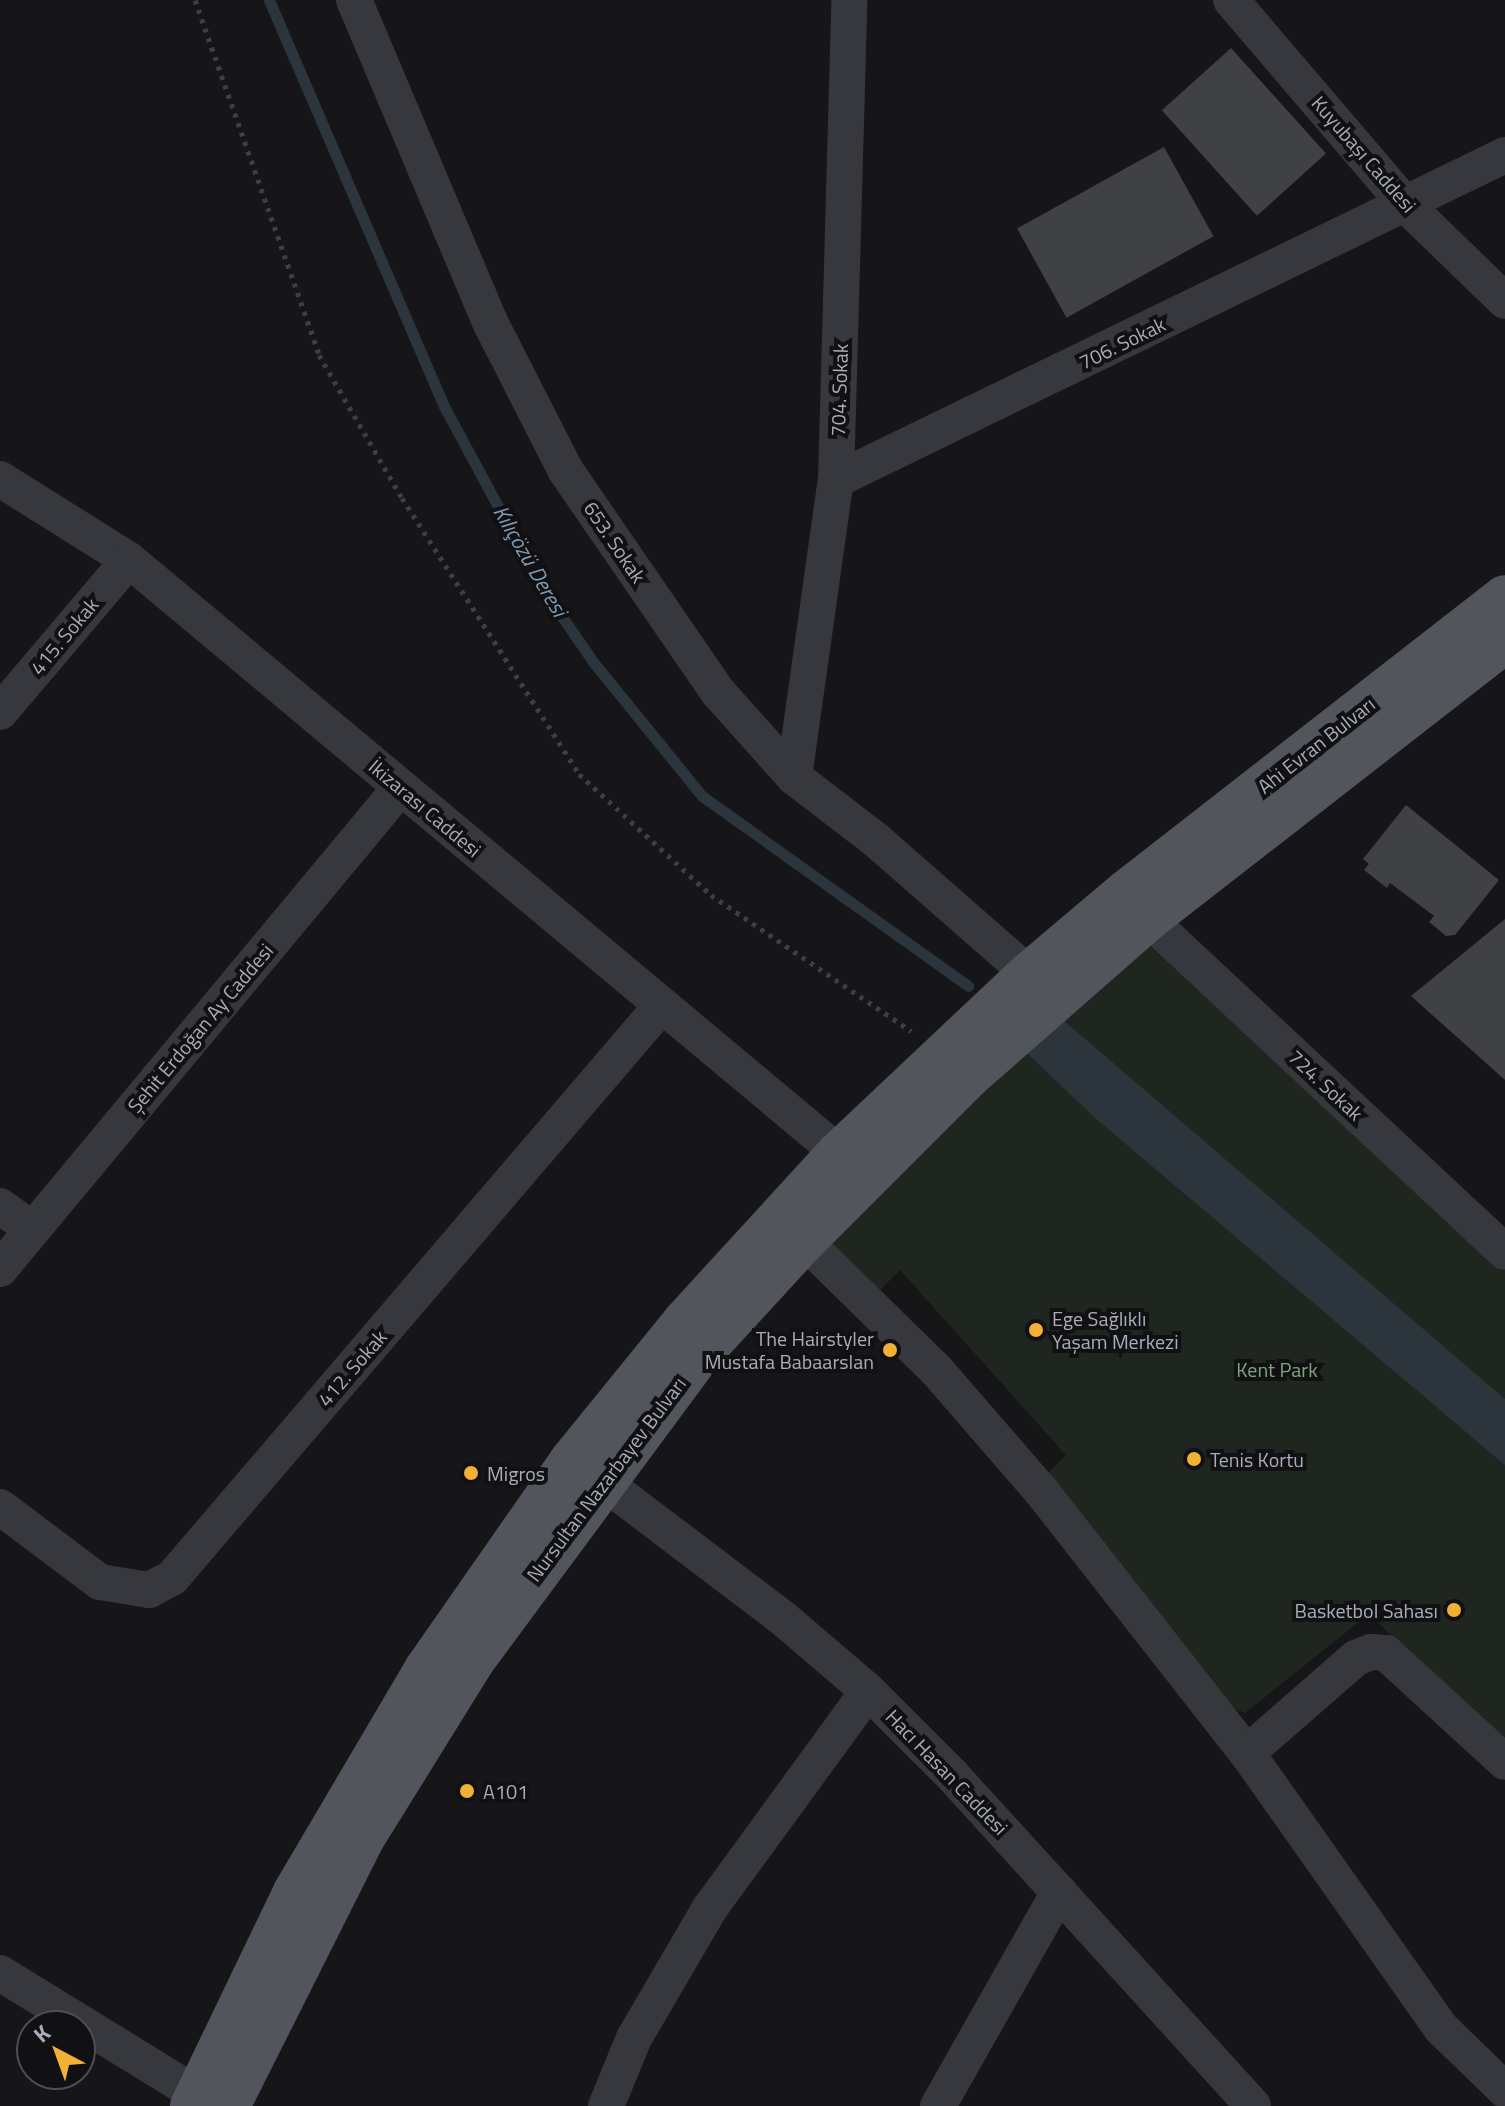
<!DOCTYPE html>
<meta charset="utf-8">
<style>
body{margin:0}
#map{position:relative;width:1505px;height:2106px;overflow:hidden;background:#161618;font-family:"Titillium Web",sans-serif}
div>[style]{position:absolute}
[style*='--x']{left:calc(var(--x)*1px);top:calc(var(--y)*1px);width:calc(var(--w)*1px);rotate:calc(var(--a)*1deg)}
.green>*{inset:0;background:#1e261f}
.water>*{inset:0;background:#2c353c}
.stream>*{height:11px;margin:-5.5px;padding:0 5.5px;transform-origin:5.5px;border-radius:5.5px;background:#2c353c}
.building>*{inset:0;background:#404145;transform-origin:0 0}
.path>*{height:5px;margin-top:-2.5px;transform-origin:0;background:repeating-linear-gradient(90deg,#3d3f44 0 4px,transparent 0 10px)}
.minor>*{height:36px;margin:-18px;padding:0 18px;transform-origin:18px;border-radius:18px;background:#37383d}
.major>*{height:44px;margin:-22px;padding:0 22px;transform-origin:22px;border-radius:22px;background:#53555c}
.dots>*{width:22px;height:22px;translate:-50% -50%;box-sizing:border-box;border:4px solid #111113;border-radius:50%}
span{translate:-50% -50%;white-space:nowrap;text-align:center;line-height:1.15;-webkit-text-stroke:8px #111113;paint-order:stroke}
.street-label{font-size:20px;color:#a8adb8}
.poi-label{font-size:20px;color:#a8adb8}
.left{translate:0 -50%;text-align:left}
.right{translate:-100% -50%;text-align:right}
.park-label{font-size:20px;color:#7fa381}
.water-label{font-size:22px;color:#7f9bb3;font-style:italic}
.north{position:absolute;left:16px;top:2010px;width:80px;height:80px;box-sizing:border-box;background:#111113;border:2px solid #4d4f55;border-radius:50%;rotate:319deg;font-size:22px;font-weight:700;line-height:32px;text-align:center;color:#a8adb8}
.north::after{content:'';display:block;margin:auto;width:28px;height:36px;background:#f2b134;clip-path:polygon(50% 0,100% 100%,50% 72%,0 100%)}
</style>
<div id="map">
<div class="green">
<i style="clip-path:polygon(1144px 941px,1505px 1270px,1505px 1743px,1369px 1614px,1245px 1713px,1223px 1704px,1046px 1475px,1066px 1455px,900px 1270px,880px 1290px,833px 1246px,834px 1235px)"></i>
</div>
<div class="water">
<i style="clip-path:polygon(1063px 1020px,1505px 1399px,1505px 1465px,1095px 1118px,1027px 1053px)"></i>
</div>
<div class="stream">
<i style="--x:269;--y:0;--w:444;--a:66.7"></i>
<i style="--x:445;--y:408;--w:202;--a:61.7"></i>
<i style="--x:541;--y:586;--w:93;--a:55.5"></i>
<i style="--x:594;--y:663;--w:171;--a:50.9"></i>
<i style="--x:702;--y:796;--w:327;--a:35.5"></i>
</div>
<div class="building">
<i style="left:1231px;top:48px;width:142px;height:93px;rotate:48deg"></i>
<i style="left:1164px;top:147px;width:102px;height:168px;rotate:61deg"></i>
<i style="clip-path:polygon(1406px 805px,1499px 880px,1455px 935px,1446px 936px,1429px 922px,1434px 916px,1390px 883px,1387px 888px,1364px 870px,1369px 864px,1363px 859px)"></i>
<i style="clip-path:polygon(1505px 919px,1505px 1080px,1411px 996px)"></i>
</div>
<div class="path">
<i style="--x:195;--y:0;--w:376;--a:70.7"></i>
<i style="--x:319;--y:355;--w:165;--a:59.9"></i>
<i style="--x:402;--y:498;--w:328;--a:57.3"></i>
<i style="--x:579;--y:774;--w:179;--a:42.5"></i>
<i style="--x:711;--y:895;--w:242;--a:34.2"></i>
</div>
<div class="minor">
<i style="--x:354;--y:0;--w:352;--a:67.1"></i>
<i style="--x:491;--y:324;--w:165;--a:63"></i>
<i style="--x:566;--y:471;--w:268;--a:55.5"></i>
<i style="--x:718;--y:692;--w:114;--a:48.2"></i>
<i style="--x:794;--y:777;--w:103;--a:37.5"></i>
<i style="--x:876;--y:840;--w:203;--a:41.2"></i>
<i style="--x:1231;--y:0;--w:271;--a:49.5"></i>
<i style="--x:1407;--y:206;--w:136;--a:44.1"></i>
<i style="--x:0;--y:479;--w:152;--a:32.1"></i>
<i style="--x:129;--y:560;--w:925;--a:39.87"></i>
<i style="--x:836;--y:480;--w:744;--a:-25.91"></i>
<i style="--x:0;--y:712;--w:199;--a:-49.7"></i>
<i style="--x:794;--y:777;--w:300;--a:-82"></i>
<i style="--x:836;--y:480;--w:480;--a:-88.4"></i>
<i style="--x:1148;--y:919;--w:488;--a:43"></i>
<i style="--x:0;--y:1206;--w:39;--a:36"></i>
<i style="--x:784;--y:1221;--w:216;--a:44.4"></i>
<i style="--x:938;--y:1372;--w:159;--a:49.1"></i>
<i style="--x:1042;--y:1492;--w:332;--a:51.9"></i>
<i style="--x:1247;--y:1753;--w:145;--a:-41.1"></i>
<i style="--x:1356;--y:1658;--w:16;--a:-22"></i>
<i style="--x:1371;--y:1652;--w:15;--a:4"></i>
<i style="--x:1386;--y:1653;--w:161;--a:42.5"></i>
<i style="--x:0;--y:1269;--w:626;--a:-50.25"></i>
<i style="--x:602;--y:1481;--w:230;--a:37.2"></i>
<i style="--x:785;--y:1620;--w:109;--a:40.5"></i>
<i style="--x:868;--y:1691;--w:119;--a:45"></i>
<i style="--x:952;--y:1775;--w:447;--a:47.7"></i>
<i style="--x:0;--y:1507;--w:125;--a:36.9"></i>
<i style="--x:100;--y:1582;--w:50;--a:9.3"></i>
<i style="--x:149;--y:1590;--w:26;--a:-28"></i>
<i style="--x:172;--y:1578;--w:754;--a:-49.46"></i>
<i style="--x:1247;--y:1753;--w:337;--a:54.8"></i>
<i style="--x:1441;--y:2028;--w:89;--a:44.1"></i>
<i style="--x:0;--y:1973;--w:231;--a:31.6"></i>
<i style="--x:606;--y:2106;--w:74;--a:-67.6"></i>
<i style="--x:634;--y:2038;--w:151;--a:-59.7"></i>
<i style="--x:710;--y:1908;--w:268;--a:-53.9"></i>
<i style="--x:938;--y:2106;--w:246;--a:-60.5"></i>
</div>
<div class="major">
<i style="--x:192;--y:2106;--w:237;--a:-64.3"></i>
<i style="--x:295;--y:1892;--w:260;--a:-59.5"></i>
<i style="--x:427;--y:1668;--w:254;--a:-55.1"></i>
<i style="--x:572;--y:1460;--w:178;--a:-50.9"></i>
<i style="--x:684;--y:1322;--w:229;--a:-47.5"></i>
<i style="--x:839;--y:1153;--w:261;--a:-43.3"></i>
<i style="--x:1029;--y:974;--w:127;--a:-40.2"></i>
<i style="--x:1126;--y:892;--w:480;--a:-37.9"></i>
<i style="--x:228;--y:2106;--w:297;--a:-63.3"></i>
<i style="--x:361;--y:1841;--w:214;--a:-58.2"></i>
<i style="--x:474;--y:1659;--w:377;--a:-53.5"></i>
<i style="--x:698;--y:1356;--w:155;--a:-47.4"></i>
<i style="--x:803;--y:1242;--w:233;--a:-45"></i>
<i style="--x:968;--y:1077;--w:240;--a:-41.3"></i>
<i style="--x:1148;--y:919;--w:452;--a:-37.9"></i>
</div>
<div class="dots">
<i style="left:1036px;top:1330px;background:#f2b134"></i>
<i style="left:890px;top:1350px;background:#f2b134"></i>
<i style="left:1194px;top:1459px;background:#f2b134"></i>
<i style="left:471px;top:1473px;background:#f2b134"></i>
<i style="left:1454px;top:1610px;background:#f2b134"></i>
<i style="left:467px;top:1791px;background:#f2b134"></i>
</div>
<div class="street-label">
<span style="left:1364px;top:154px;rotate:49deg">Kuyubaşı Caddesi</span>
<span style="left:1122px;top:343px;rotate:-26deg">706. Sokak</span>
<span style="left:839px;top:390px;rotate:-88deg">704. Sokak</span>
<span style="left:615px;top:542px;rotate:56deg">653. Sokak</span>
<span style="left:64px;top:636px;rotate:-50deg">415. Sokak</span>
<span style="left:1316px;top:745px;rotate:-38deg">Ahi Evran Bulvarı</span>
<span style="left:425px;top:808px;rotate:40deg">İkizarası Caddesi</span>
<span style="left:200px;top:1028px;rotate:-50deg">Şehit Erdoğan Ay Caddesi</span>
<span style="left:1326px;top:1085px;rotate:43deg">724. Sokak</span>
<span style="left:352px;top:1368px;rotate:-49deg">412. Sokak</span>
<span style="left:606px;top:1479px;rotate:-53deg">Nursultan Nazarbayev Bulvarı</span>
<span style="left:947px;top:1772px;rotate:46deg">Hacı Hasan Caddesi</span>
</div>
<div class="poi-label">
<span class="left" style="left:1052px;top:1330px">Ege Sağlıklı<br>Yaşam Merkezi</span>
<span class="right" style="left:874px;top:1350px">The Hairstyler<br>Mustafa Babaarslan</span>
<span class="left" style="left:1210px;top:1459px">Tenis Kortu</span>
<span class="left" style="left:487px;top:1473px">Migros</span>
<span class="right" style="left:1438px;top:1610px">Basketbol Sahası</span>
<span class="left" style="left:483px;top:1791px">A101</span>
</div>
<div class="park-label">
<span style="left:1277px;top:1369px">Kent Park</span>
</div>
<div class="water-label">
<span style="left:530px;top:561px;rotate:60deg">Kılıçözü Deresi</span>
</div>
<div class="north">K</div>
</div>
